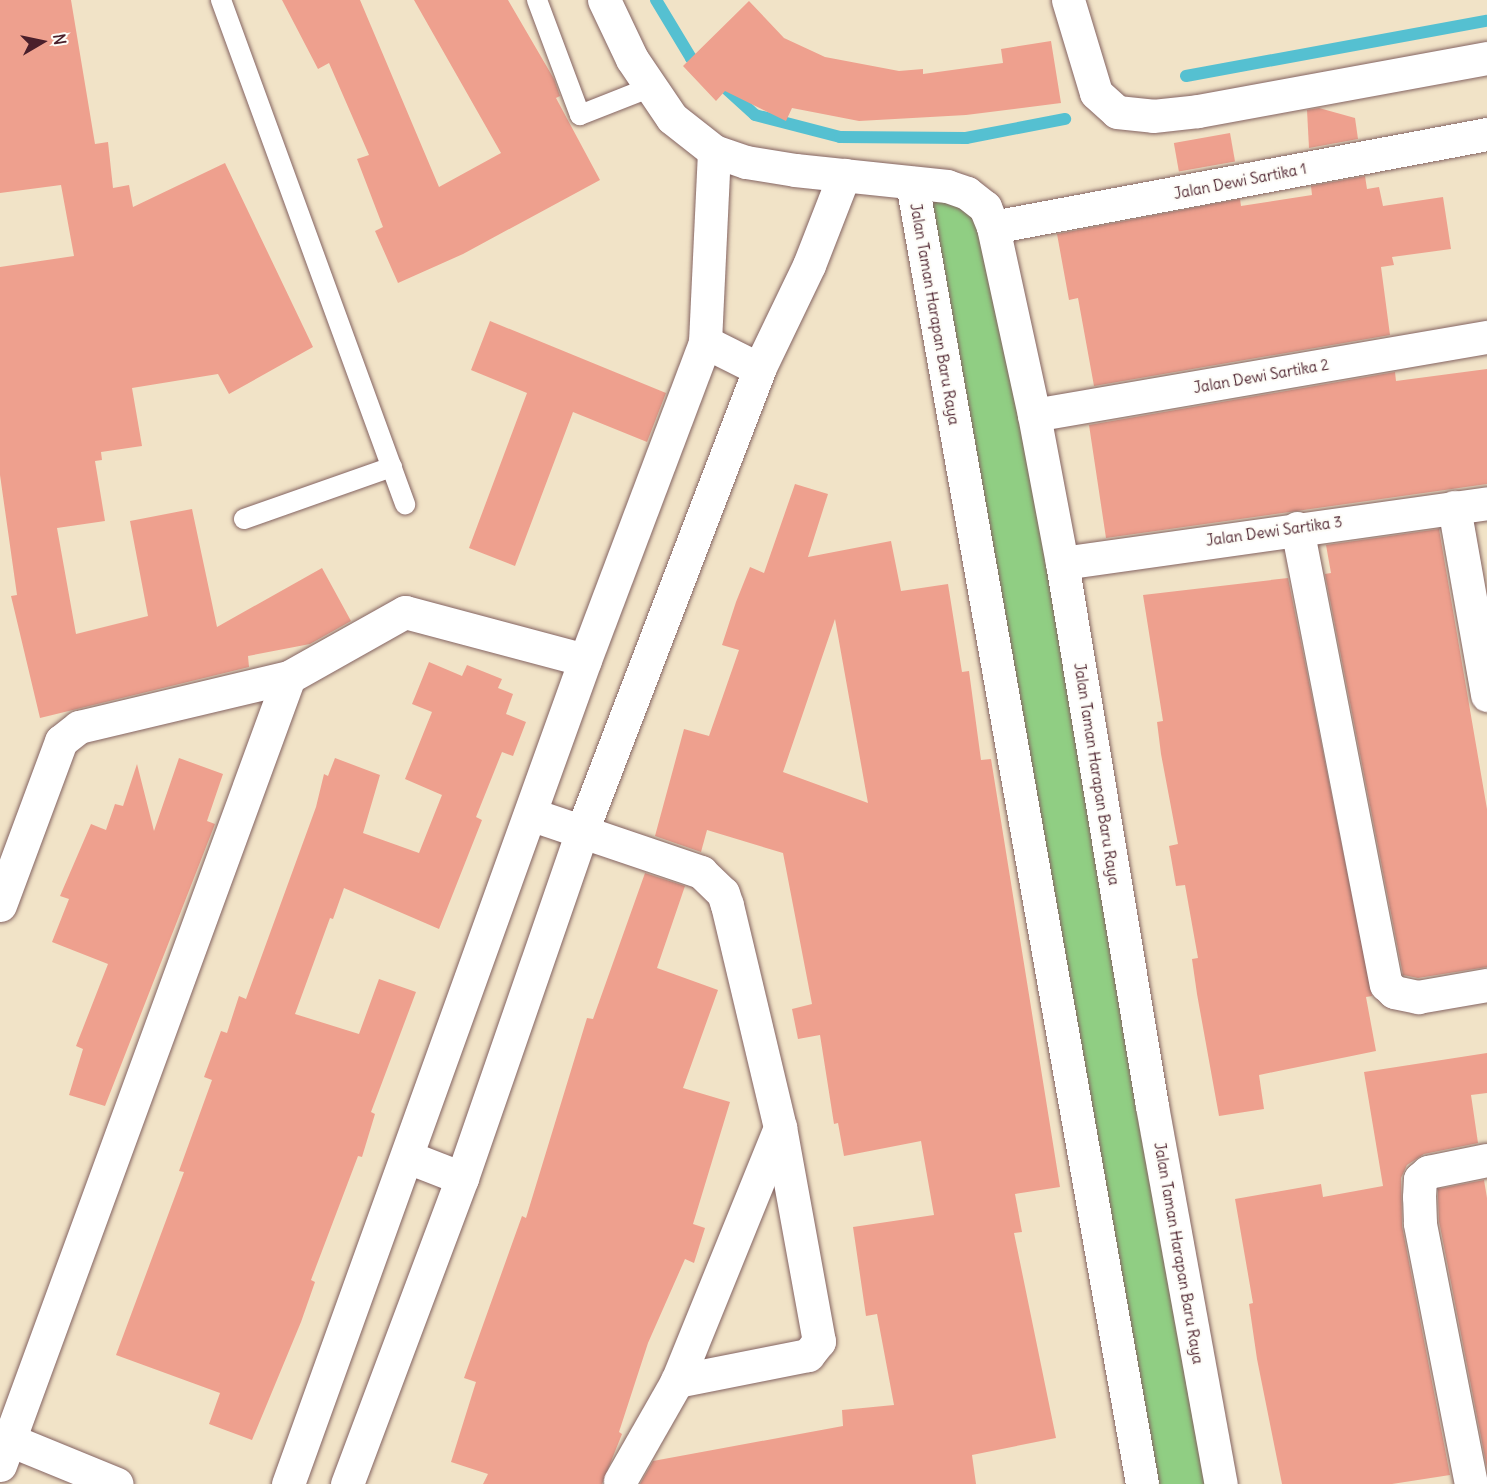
<!DOCTYPE html>
<style>
body{margin:0}
#map{position:relative;width:1487px;height:1484px;overflow:hidden;background:#f1e3c7;font-family:Delius,sans-serif}
div>[style]{position:absolute}
[style*='--x']{left:calc(var(--x)*1px);top:calc(var(--y)*1px);width:calc(var(--w)*1px);rotate:calc(var(--a)*1deg)}
.green>*{inset:0;background:#90ce83}
.stream>*{height:12px;margin:-6px;padding:0 6px;transform-origin:6px;border-radius:6px;background:#55c0d1}
.building>*{inset:0;background:#eea08e;transform-origin:0 0}
.roads{filter:drop-shadow(0 0 2px #846462) drop-shadow(0 0 2px #846462)}
.lane>*{height:20px;margin:-10px;padding:0 10px;transform-origin:10px;border-radius:10px;background:#fff}
.street>*{height:33px;margin:-16.5px;padding:0 16.5px;transform-origin:16.5px;border-radius:16.5px;background:#fff}
.secondary>*{height:33px;margin:-16.5px;padding:0 16.5px;transform-origin:16.5px;border-radius:16.5px;background:#fff}
span{translate:-50% -50%;white-space:nowrap;text-align:center;line-height:1.15;-webkit-text-stroke:4.5px #fdfcf7;paint-order:stroke}
.street-label{font-size:15px;color:#4a1f2b}
.north{position:absolute;left:12px;top:12px;width:60px;height:60px;-webkit-text-stroke:4px #fdfcf7;paint-order:stroke;rotate:81deg;font-size:16px;font-weight:700;line-height:24px;text-align:center;color:#4a1f2b}
.north::after{content:'';display:block;margin:auto;width:21px;height:27px;background:#4a1f2b;clip-path:polygon(50% 0,100% 100%,50% 72%,0 100%)}
</style>
<div id="map">
<div class="green">
<i style="clip-path:polygon(912px 183px,985px 207px,1221px 1484px,1143px 1484px)"></i>
</div>
<div class="stream">
<i style="--x:656;--y:0;--w:68;--a:58.9"></i>
<i style="--x:691;--y:58;--w:15;--a:42"></i>
<i style="--x:1186;--y:76;--w:306;--a:-10.4"></i>
<i style="--x:720;--y:83;--w:47;--a:42.4"></i>
<i style="--x:755;--y:115;--w:88;--a:14.5"></i>
<i style="--x:840;--y:137;--w:126;--a:0.5"></i>
<i style="--x:966;--y:138;--w:101;--a:-10.9"></i>
</div>
<div class="building">
<i style="clip-path:polygon(0 0,71px 0,95px 144px,108px 142px,113px 188px,129px 185px,133px 207px,225px 163px,313px 347px,229px 394px,218px 374px,132px 388px,142px 446px,101px 452px,102px 460px,95px 461px,105px 521px,57px 528px,76px 634px,148px 616px,130px 521px,192px 509px,217px 627px,322px 568px,351px 621px,310px 644px,248px 656px,249px 667px,40px 718px,11px 596px,17px 595px,0 475px,0 267px,74px 256px,61px 185px,0 193px)"></i>
<i style="clip-path:polygon(282px 0,360px 0,439px 187px,501px 153px,414px 0,508px 0,554px 79px,560px 96px,556px 98px,600px 180px,463px 254px,398px 283px,375px 231px,383px 227px,357px 159px,369px 155px,329px 63px,318px 69px)"></i>
<i style="clip-path:polygon(749px 1px,784px 38px,825px 57px,899px 71px,923px 69px,923px 74px,1003px 63px,1001px 49px,1051px 41px,1061px 103px,966px 115px,859px 121px,792px 108px,786px 121px,725px 91px,716px 101px,683px 66px)"></i>
<i style="clip-path:polygon(1319px 108px,1355px 118px,1358px 139px,1309px 148px,1307px 110px)"></i>
<i style="left:1230px;top:133px;width:29px;height:57px;rotate:80deg"></i>
<i style="clip-path:polygon(1365px 176px,1367px 189px,1379px 187px,1383px 206px,1443px 197px,1451px 249px,1392px 257px,1394px 265px,1381px 267px,1390px 335px,1094px 386px,1078px 298px,1069px 300px,1057px 234px,1240px 199px,1241px 206px,1312px 195px,1311px 186px)"></i>
<i style="clip-path:polygon(490px 321px,666px 393px,647px 442px,573px 412px,515px 566px,469px 548px,527px 393px,471px 370px)"></i>
<i style="clip-path:polygon(1487px 369px,1487px 484px,1106px 538px,1089px 425px,1395px 372px,1396px 381px)"></i>
<i style="clip-path:polygon(evenodd,795px 484px,828px 494px,808px 557px,891px 541px,901px 591px,948px 584px,962px 672px,969px 671px,981px 760px,991px 759px,1060px 1187px,1015px 1194px,1022px 1232px,1014px 1233px,1056px 1438px,972px 1455px,976px 1484px,640px 1484px,653px 1461px,843px 1426px,842px 1410px,894px 1405px,877px 1314px,866px 1316px,853px 1227px,934px 1215px,921px 1141px,844px 1156px,838px 1123px,834px 1124px,820px 1035px,798px 1039px,792px 1009px,812px 1004px,783px 853px,707px 830px,701px 852px,655px 836px,684px 729px,709px 736px,739px 650px,722px 645px,736px 602px,750px 567px,764px 573px,795px 484px,835px 619px,868px 803px,783px 772px,835px 619px)"></i>
<i style="clip-path:polygon(1439px 529px,1487px 809px,1487px 967px,1418px 978px,1403px 975px,1325px 574px,1331px 573px,1326px 545px)"></i>
<i style="clip-path:polygon(1288px 578px,1372px 996px,1366px 997px,1376px 1051px,1259px 1075px,1264px 1109px,1219px 1116px,1197px 994px,1192px 959px,1198px 958px,1185px 885px,1176px 886px,1169px 846px,1178px 844px,1161px 754px,1157px 722px,1163px 721px,1143px 595px)"></i>
<i style="clip-path:polygon(429px 662px,462px 676px,467px 665px,502px 679px,498px 688px,513px 694px,506px 714px,526px 722px,513px 756px,502px 752px,476px 817px,482px 820px,439px 929px,344px 888px,333px 919px,330px 918px,295px 1014px,359px 1034px,379px 979px,416px 992px,371px 1112px,375px 1114px,362px 1157px,358px 1156px,311px 1280px,315px 1282px,301px 1322px,252px 1440px,209px 1424px,220px 1393px,116px 1355px,184px 1172px,179px 1171px,212px 1080px,204px 1077px,221px 1031px,227px 1033px,239px 996px,246px 999px,316px 807px,324px 774px,328px 776px,335px 758px,380px 775px,363px 833px,419px 853px,442px 795px,405px 779px,432px 712px,412px 704px)"></i>
<i style="clip-path:polygon(179px 758px,223px 774px,207px 821px,215px 824px,105px 1106px,69px 1095px,83px 1049px,76px 1046px,108px 964px,52px 942px,69px 899px,60px 896px,91px 824px,106px 830px,115px 804px,123px 806px,137px 764px,154px 831px)"></i>
<i style="clip-path:polygon(645px 873px,685px 886px,657px 968px,718px 990px,683px 1088px,730px 1102px,693px 1224px,705px 1228px,694px 1263px,685px 1259px,648px 1343px,619px 1432px,622px 1434px,602px 1484px,483px 1484px,488px 1474px,451px 1462px,476px 1382px,464px 1378px,522px 1216px,526px 1218px,587px 1018px,593px 1019px)"></i>
<i style="clip-path:polygon(1487px 1053px,1487px 1093px,1471px 1095px,1478px 1143px,1424px 1154px,1407px 1165px,1401px 1178px,1402px 1226px,1450px 1475px,1392px 1484px,1282px 1484px,1257px 1359px,1249px 1304px,1253px 1303px,1235px 1199px,1321px 1184px,1323px 1197px,1383px 1186px,1364px 1072px)"></i>
<i style="clip-path:polygon(1484px 1180px,1487px 1198px,1487px 1468px,1439px 1221px,1438px 1197px,1438px 1189px)"></i>
</div>
<div class="roads">
<div class="lane">
<i style="--x:221;--y:0;--w:537;--a:69.94"></i>
<i style="--x:537;--y:0;--w:123;--a:69.5"></i>
<i style="--x:580;--y:115;--w:76;--a:-21.5"></i>
<i style="--x:244;--y:519;--w:157;--a:-19.4"></i>
</div>
<div class="street">
<i style="--x:1068;--y:0;--w:97;--a:73.2"></i>
<i style="--x:1096;--y:93;--w:28;--a:42"></i>
<i style="--x:1117;--y:112;--w:36;--a:6"></i>
<i style="--x:1153;--y:116;--w:45;--a:-6.3"></i>
<i style="--x:1198;--y:111;--w:294;--a:-10.4"></i>
<i style="--x:993;--y:227;--w:503;--a:-10.66"></i>
<i style="--x:705;--y:342;--w:60;--a:26.6"></i>
<i style="--x:1034;--y:415;--w:460;--a:-9.8"></i>
<i style="--x:1454;--y:507;--w:191;--a:80"></i>
<i style="--x:1297;--y:528;--w:465;--a:79"></i>
<i style="--x:1386;--y:984;--w:11;--a:45"></i>
<i style="--x:1394;--y:992;--w:25;--a:12"></i>
<i style="--x:1418;--y:997;--w:70;--a:-9.9"></i>
<i style="--x:1062;--y:563;--w:429;--a:-8"></i>
<i style="--x:530;--y:814;--w:181;--a:18.7"></i>
<i style="--x:701;--y:872;--w:30;--a:44"></i>
<i style="--x:723;--y:893;--w:13;--a:72"></i>
<i style="--x:727;--y:905;--w:228;--a:76.6"></i>
<i style="--x:780;--y:1127;--w:218;--a:79.7"></i>
<i style="--x:819;--y:1341;--w:18;--a:128"></i>
<i style="--x:808;--y:1355;--w:134;--a:168.8"></i>
<i style="--x:0;--y:905;--w:175;--a:-69.6"></i>
<i style="--x:61;--y:741;--w:23;--a:-38"></i>
<i style="--x:79;--y:727;--w:216;--a:-13.4"></i>
<i style="--x:289;--y:677;--w:133;--a:-29.3"></i>
<i style="--x:405;--y:612;--w:186;--a:14.9"></i>
<i style="--x:408;--y:1157;--w:58;--a:21.3"></i>
<i style="--x:0;--y:1436;--w:126;--a:22.3"></i>
<i style="--x:0;--y:1465;--w:839;--a:-69.86"></i>
<i style="--x:620;--y:1481;--w:115;--a:-60.3"></i>
<i style="--x:677;--y:1381;--w:274;--a:-67.9"></i>
<i style="--x:288;--y:1484;--w:876;--a:-70.18"></i>
<i style="--x:585;--y:660;--w:340;--a:-69.3"></i>
<i style="--x:705;--y:342;--w:191;--a:-87.3"></i>
<i style="--x:347;--y:1484;--w:327;--a:-69.4"></i>
<i style="--x:462;--y:1178;--w:367;--a:-70.9"></i>
<i style="--x:582;--y:831;--w:495;--a:-69"></i>
<i style="--x:759;--y:369;--w:115;--a:-64.3"></i>
<i style="--x:809;--y:265;--w:97;--a:-68.7"></i>
<i style="--x:1471;--y:1484;--w:266;--a:-101.1"></i>
<i style="--x:1420;--y:1223;--w:26;--a:-92"></i>
<i style="--x:1419;--y:1197;--w:18;--a:-87"></i>
<i style="--x:1420;--y:1179;--w:11;--a:-41"></i>
<i style="--x:1428;--y:1172;--w:60;--a:-11.5"></i>
</div>
<div class="secondary">
<i style="--x:604;--y:0;--w:65;--a:64.6"></i>
<i style="--x:632;--y:59;--w:71;--a:55.9"></i>
<i style="--x:672;--y:118;--w:53;--a:38.2"></i>
<i style="--x:714;--y:151;--w:34;--a:19"></i>
<i style="--x:746;--y:162;--w:50;--a:9.3"></i>
<i style="--x:795;--y:170;--w:153;--a:6"></i>
<i style="--x:947;--y:186;--w:21;--a:19"></i>
<i style="--x:967;--y:193;--w:23;--a:38"></i>
<i style="--x:985;--y:207;--w:22;--a:68"></i>
<i style="--x:993;--y:227;--w:192;--a:77.7"></i>
<i style="--x:1034;--y:415;--w:151;--a:79.3"></i>
<i style="--x:1062;--y:563;--w:550;--a:80.59"></i>
<i style="--x:1152;--y:1106;--w:384;--a:79.7"></i>
<i style="--x:912;--y:183;--w:1321;--a:79.97"></i>
</div>
</div>
<div class="street-label">
<span style="left:1240px;top:181px;rotate:-11deg">Jalan Dewi Sartika 1</span>
<span style="left:935px;top:314px;rotate:80deg">Jalan Taman Harapan Baru Raya</span>
<span style="left:1261px;top:376px;rotate:-10deg">Jalan Dewi Sartika 2</span>
<span style="left:1274px;top:531px;rotate:-8deg">Jalan Dewi Sartika 3</span>
<span style="left:1097px;top:774px;rotate:81deg">Jalan Taman Harapan Baru Raya</span>
<span style="left:1179px;top:1253px;rotate:80deg">Jalan Taman Harapan Baru Raya</span>
</div>
<div class="north">N</div>
</div>
